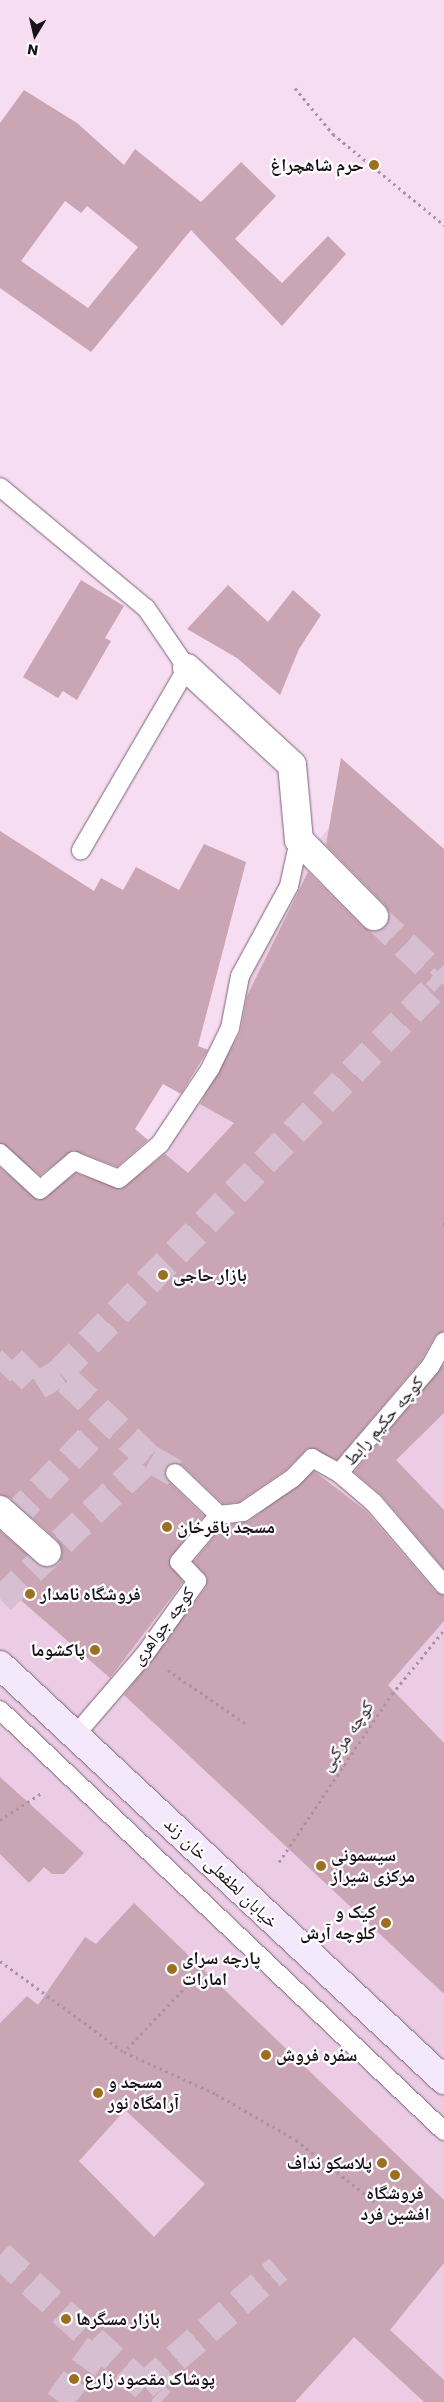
<!DOCTYPE html>
<meta charset="utf-8">
<style>
body{margin:0}
#map{position:relative;width:444px;height:2402px;overflow:hidden;background:#f7ddf1;font-family:Poppins,"Noto Naskh Arabic",sans-serif}
div>[style]{position:absolute}
[style*='--x']{left:calc(var(--x)*1px);top:calc(var(--y)*1px);width:calc(var(--w)*1px);rotate:calc(var(--a)*1deg)}
.built>*{inset:0;background:#ebcce4}
.building>*{inset:0;background:#caa5b3}
.street-tunnel>*{height:28px;margin-top:-14px;transform-origin:0;background:repeating-linear-gradient(90deg,#d6bfd1 0 28px,transparent 0 42px)}
.path>*{height:3px;margin-top:-1.5px;transform-origin:0;background:repeating-linear-gradient(90deg,#a793a3 0 2.5px,transparent 0 6.5px)}
.roads{filter:drop-shadow(0 0 1px #7a6475) drop-shadow(0 0 1px #7a6475)}
.lane>*{height:18px;margin:-9px;padding:0 9px;transform-origin:9px;border-radius:9px;background:#fff}
.street>*{height:28px;margin:-14px;padding:0 14px;transform-origin:14px;border-radius:14px;background:#fff}
.secondary>*{height:28px;margin:-14px;padding:0 14px;transform-origin:14px;border-radius:14px;background:#f4e8fc}
.dots>*{width:14px;height:14px;translate:-50% -50%;box-sizing:border-box;border:2px solid #fff;border-radius:50%}
span{translate:-50% -50%;white-space:nowrap;text-align:center;line-height:1.15;-webkit-text-stroke:4.5px #fff;paint-order:stroke}
.poi-label{font-size:18px;color:#1a1219;font-weight:700}
.right{translate:-100% -50%;text-align:right}
.left{translate:0 -50%;text-align:left}
.street-label{font-size:18px;color:#1a1219}
.north{position:absolute;left:10px;top:10px;width:50px;height:50px;-webkit-text-stroke:4px #fff;paint-order:stroke;rotate:189deg;font-size:14px;font-weight:700;line-height:20px;text-align:center;color:#1a1219}
.north::after{content:'';display:block;margin:auto;width:18px;height:22px;background:#1a1219;clip-path:polygon(50% 0,100% 100%,50% 72%,0 100%)}
</style>
<div id="map">
<div class="built">
<i style="clip-path:polygon(331px 825px,444px 908px,444px 2402px,0 2402px,0 1260px,44px 1195px,74px 1166px,128px 1186px,228px 1042px,243px 982px,302px 861px)"></i>
</div>
<div class="building">
<i style="clip-path:polygon(evenodd,24px 90px,77px 123px,124px 165px,135px 149px,201px 202px,241px 162px,276px 196px,235px 239px,282px 283px,328px 236px,346px 254px,282px 326px,191px 230px,91px 352px,0 288px,0 123px,24px 90px,65px 201px,81px 213px,87px 206px,138px 247px,88px 308px,21px 261px,65px 201px)"></i>
<i style="clip-path:polygon(81px 580px,124px 606px,105px 638px,111px 641px,77px 700px,63px 691px,58px 698px,23px 677px)"></i>
<i style="clip-path:polygon(228px 585px,268px 622px,293px 590px,321px 615px,299px 649px,280px 695px,237px 658px,187px 629px)"></i>
<i style="clip-path:polygon(341px 758px,444px 849px,444px 1331px,435px 1336px,421px 1361px,337px 1460px,308px 1448px,286px 1470px,239px 1502px,223px 1504px,182px 1465px,167px 1466px,167px 1480px,204px 1516px,169px 1559px,183px 1582px,110px 1678px,0 1582px,0 1531px,43px 1567px,52px 1567px,62px 1555px,57px 1540px,10px 1498px,0 1495px,0 1167px,38px 1200px,76px 1173px,121px 1189px,165px 1154px,188px 1173px,234px 1123px,200px 1104px,240px 1033px,247px 996px,308px 872px,363px 927px,378px 931px,389px 921px,385px 905px,326px 845px)"></i>
<i style="clip-path:polygon(0 831px,94px 891px,101px 878px,123px 890px,136px 867px,179px 890px,204px 844px,246px 862px,198px 1046px,208px 1050px,181px 1094px,163px 1084px,135px 1129px,148px 1140px,117px 1167px,73px 1150px,40px 1176px,0 1143px)"></i>
<i style="clip-path:polygon(444px 1364px,444px 1413px,396px 1460px,444px 1510px,444px 1569px,382px 1496px,354px 1472px)"></i>
<i style="clip-path:polygon(314px 1471px,366px 1511px,436px 1592px,444px 1595px,444px 1621px,388px 1685px,444px 1743px,444px 1994px,124px 1695px,206px 1587px,207px 1577px,193px 1562px,224px 1525px,249px 1521px)"></i>
<i style="clip-path:polygon(0 1777px,84px 1853px,64px 1874px,52px 1874px,44px 1867px,29px 1883px,0 1854px)"></i>
<i style="clip-path:polygon(evenodd,134px 1903px,444px 2200px,444px 2263px,390px 2330px,444px 2380px,444px 2402px,424px 2402px,354px 2337px,295px 2402px,0 2402px,0 2023px,27px 1996px,38px 2005px,85px 1937px,96px 1944px,134px 1903px,125px 2110px,205px 2184px,154px 2237px,79px 2161px,125px 2110px)"></i>
</div>
<div class="street-tunnel">
<i style="--x:374;--y:916;--w:96;--a:43.3"></i>
<i style="--x:0;--y:1372;--w:17;--a:-45"></i>
<i style="--x:12;--y:1360;--w:37;--a:45"></i>
<i style="--x:38;--y:1386;--w:25;--a:-32"></i>
<i style="--x:175;--y:1473;--w:30;--a:-150"></i>
<i style="--x:149;--y:1458;--w:124;--a:-136.6"></i>
<i style="--x:59;--y:1373;--w:552;--a:-45.73"></i>
<i style="--x:11;--y:1520;--w:140;--a:-46.2"></i>
<i style="--x:1;--y:1600;--w:205;--a:-43.8"></i>
<i style="--x:0;--y:2255;--w:218;--a:42.4"></i>
<i style="--x:144;--y:2386;--w:178;--a:-41.1"></i>
<i style="--x:59;--y:2402;--w:69;--a:-54.5"></i>
</div>
<div class="path">
<i style="--x:295;--y:88;--w:60;--a:50.4"></i>
<i style="--x:333;--y:134;--w:144;--a:39.3"></i>
<i style="--x:443;--y:1224;--w:1;--a:0"></i>
<i style="--x:168;--y:1670;--w:95;--a:34.7"></i>
<i style="--x:0;--y:1820;--w:51;--a:-33.1"></i>
<i style="--x:279;--y:1862;--w:202;--a:-56.1"></i>
<i style="--x:392;--y:1694;--w:82;--a:-50.9"></i>
<i style="--x:214;--y:1957;--w:131;--a:133.5"></i>
<i style="--x:124;--y:2052;--w:101;--a:24.5"></i>
<i style="--x:216;--y:2094;--w:92;--a:29.9"></i>
<i style="--x:296;--y:2140;--w:102;--a:38.2"></i>
<i style="--x:0;--y:1961;--w:154;--a:36.3"></i>
</div>
<div class="roads">
<div class="lane">
<i style="--x:0;--y:487;--w:190;--a:39.7"></i>
<i style="--x:146;--y:608;--w:73;--a:55.7"></i>
<i style="--x:187;--y:668;--w:211;--a:120.2"></i>
<i style="--x:0;--y:1153;--w:54;--a:42.8"></i>
<i style="--x:40;--y:1190;--w:45;--a:-40.5"></i>
<i style="--x:74;--y:1161;--w:48;--a:21.8"></i>
<i style="--x:119;--y:1179;--w:54;--a:-40.5"></i>
<i style="--x:160;--y:1144;--w:90;--a:-56.3"></i>
<i style="--x:210;--y:1069;--w:46;--a:-64"></i>
<i style="--x:230;--y:1028;--w:53;--a:-79.1"></i>
<i style="--x:240;--y:976;--w:102;--a:-61.4"></i>
<i style="--x:289;--y:886;--w:47;--a:-77.7"></i>
<i style="--x:175;--y:1473;--w:61;--a:43.7"></i>
<i style="--x:339;--y:1473;--w:140;--a:-49.4"></i>
<i style="--x:430;--y:1367;--w:29;--a:-61"></i>
<i style="--x:0;--y:1710;--w:612;--a:43.48"></i>
<i style="--x:77;--y:1733;--w:104;--a:-49.3"></i>
<i style="--x:145;--y:1654;--w:90;--a:-54.5"></i>
<i style="--x:197;--y:1581;--w:26;--a:-133"></i>
<i style="--x:179;--y:1562;--w:62;--a:-49.6"></i>
<i style="--x:219;--y:1515;--w:24;--a:-7"></i>
<i style="--x:243;--y:1512;--w:60;--a:-34.2"></i>
<i style="--x:293;--y:1478;--w:28;--a:-46"></i>
<i style="--x:312;--y:1458;--w:31;--a:29"></i>
<i style="--x:339;--y:1473;--w:46;--a:40.6"></i>
<i style="--x:374;--y:1503;--w:108;--a:49.5"></i>
</div>
<div class="street">
<i style="--x:187;--y:668;--w:143;--a:42.7"></i>
<i style="--x:292;--y:765;--w:75;--a:84.7"></i>
<i style="--x:299;--y:840;--w:107;--a:45.4"></i>
<i style="--x:0;--y:1510;--w:63;--a:41.8"></i>
</div>
<div class="secondary">
<i style="--x:0;--y:1665;--w:608;--a:43.07"></i>
</div>
</div>
<div class="dots">
<i style="left:374px;top:165px;background:#9c7020"></i>
<i style="left:163px;top:1275px;background:#9c7020"></i>
<i style="left:167px;top:1527px;background:#9c7020"></i>
<i style="left:30px;top:1594px;background:#9c7020"></i>
<i style="left:95px;top:1650px;background:#9c7020"></i>
<i style="left:321px;top:1866px;background:#9c7020"></i>
<i style="left:386px;top:1923px;background:#9c7020"></i>
<i style="left:172px;top:1969px;background:#9c7020"></i>
<i style="left:266px;top:2055px;background:#9c7020"></i>
<i style="left:98px;top:2093px;background:#9c7020"></i>
<i style="left:382px;top:2163px;background:#9c7020"></i>
<i style="left:395px;top:2175px;background:#9c7020"></i>
<i style="left:66px;top:2319px;background:#9c7020"></i>
<i style="left:74px;top:2379px;background:#9c7020"></i>
</div>
<div class="poi-label">
<span class="right" style="left:364px;top:165px">حرم شاهچراغ</span>
<span class="left" style="left:173px;top:1275px">بازار حاجی</span>
<span class="left" style="left:177px;top:1527px">مسجد باقرخان</span>
<span class="left" style="left:40px;top:1594px">فروشگاه نامدار</span>
<span class="right" style="left:85px;top:1650px">پاکشوما</span>
<span class="left" style="left:331px;top:1866px">سیسمونی<br>مرکزی شیراز</span>
<span class="right" style="left:376px;top:1923px">کیک و<br>کلوچه آرش</span>
<span class="left" style="left:182px;top:1969px">پارچه سرای<br>امارات</span>
<span class="left" style="left:276px;top:2055px">سفره فروش</span>
<span class="left" style="left:108px;top:2093px">مسجد و<br>آرامگاه نور</span>
<span class="right" style="left:372px;top:2163px">پلاسکو نداف</span>
<span style="left:395px;top:2204px">فروشگاه<br>افشین فرد</span>
<span class="left" style="left:76px;top:2319px">بازار مسگرها</span>
<span class="left" style="left:84px;top:2379px">پوشاک مقصود زارع</span>
</div>
<div class="street-label">
<span style="left:384px;top:1421px;rotate:-49deg">کوچه حکیم رابط</span>
<span style="left:163px;top:1626px;rotate:-53deg">کوچه جواهری</span>
<span style="left:347px;top:1736px;rotate:-56deg">کوچه مرکبی</span>
<span style="left:221px;top:1873px;rotate:44deg">خیابان لطفعلی خان زند</span>
</div>
<div class="north">N</div>
</div>
